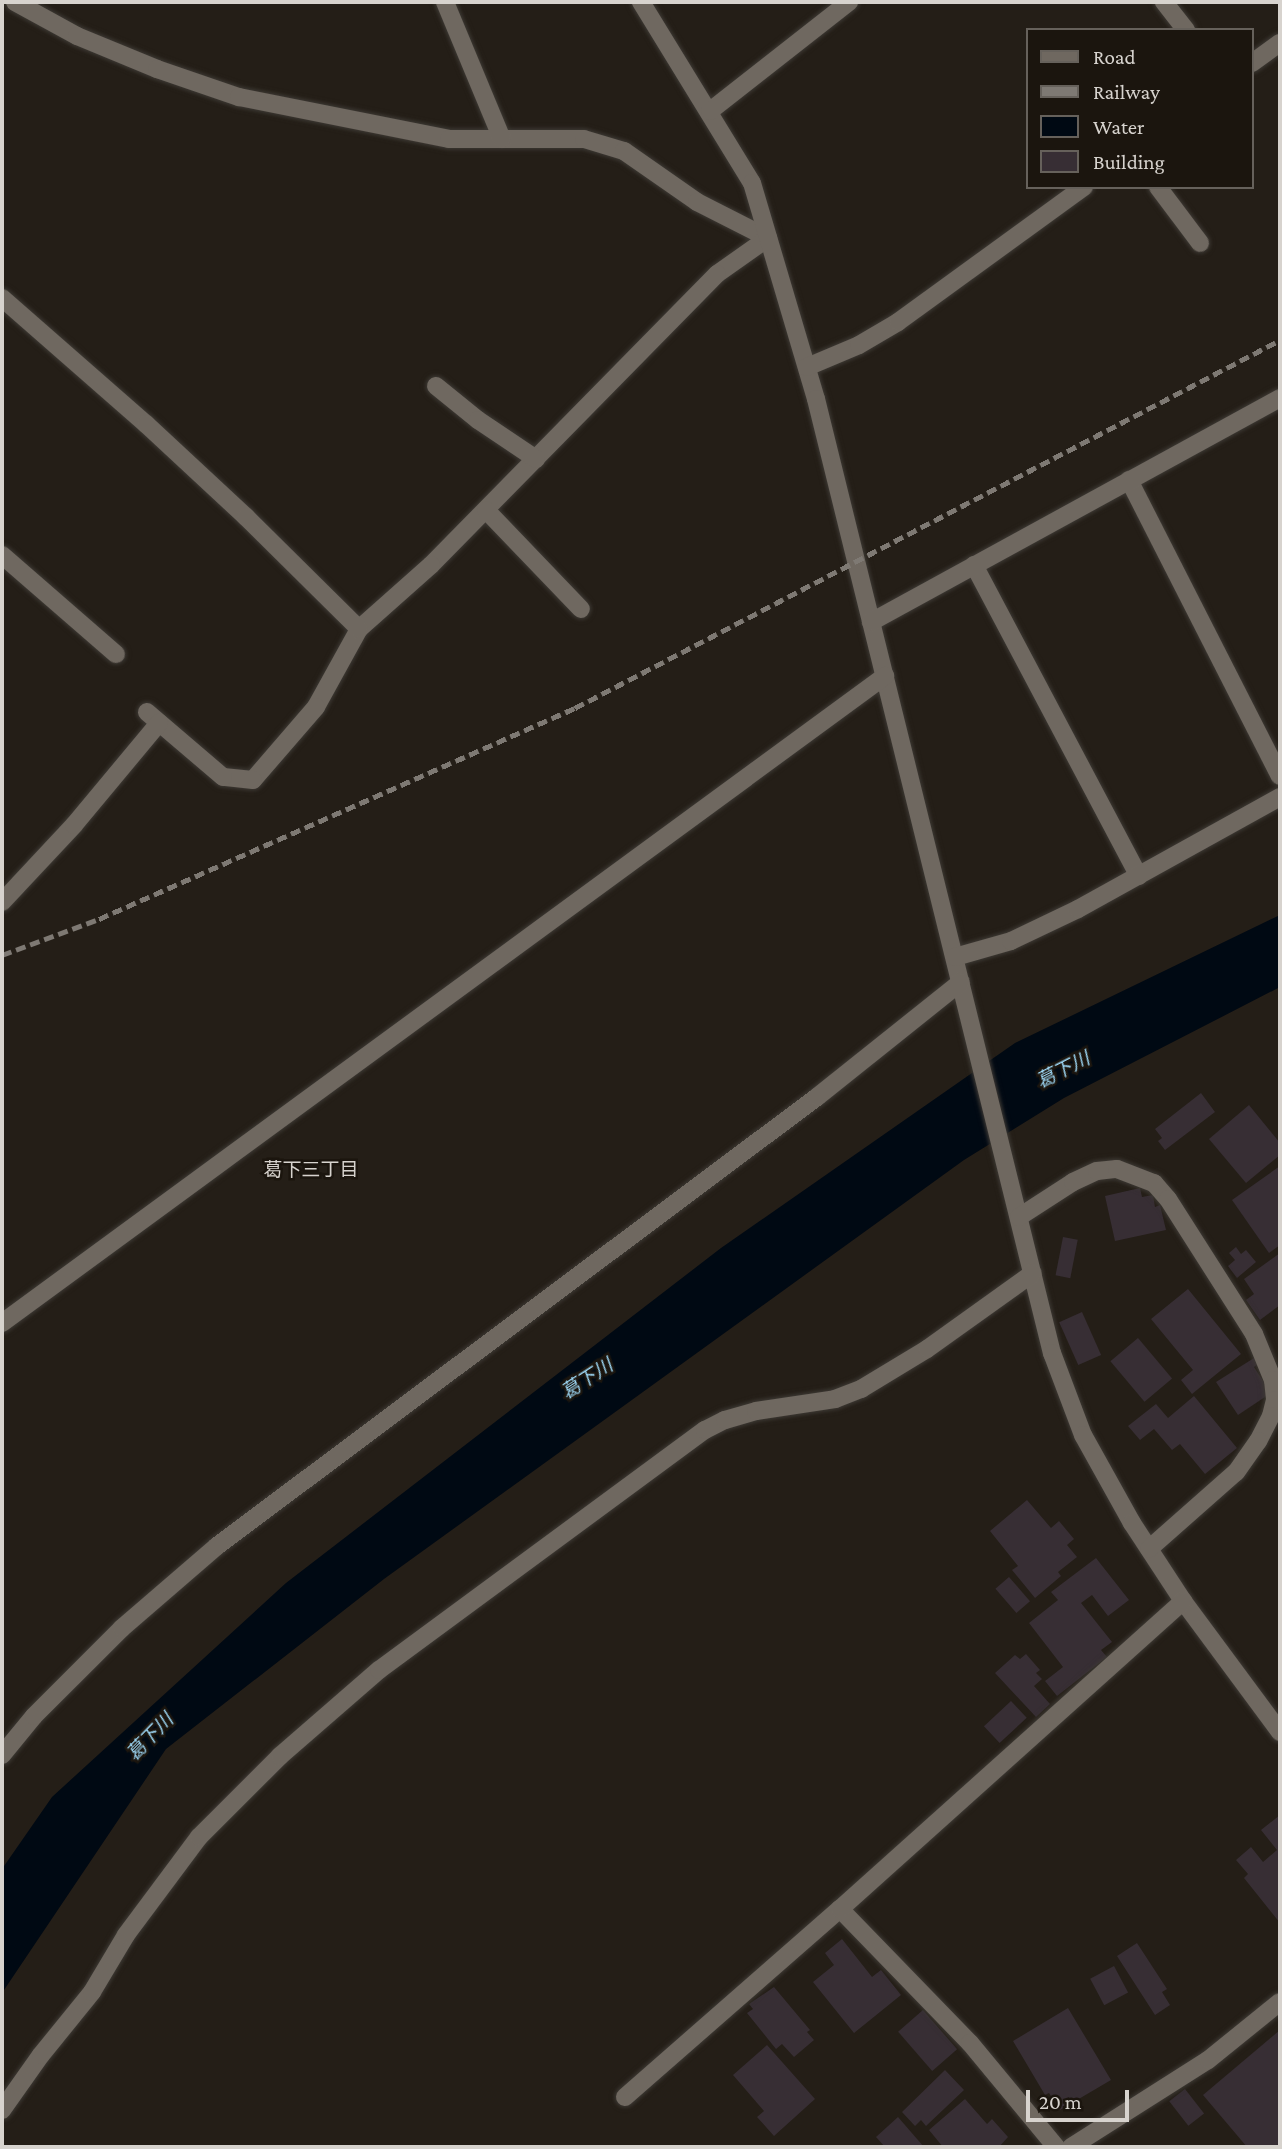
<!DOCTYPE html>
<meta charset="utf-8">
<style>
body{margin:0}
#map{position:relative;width:1282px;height:2149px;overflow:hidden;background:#241e17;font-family:"Crimson Pro","Noto Sans JP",serif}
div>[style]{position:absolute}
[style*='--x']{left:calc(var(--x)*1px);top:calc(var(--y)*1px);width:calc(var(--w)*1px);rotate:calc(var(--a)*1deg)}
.water>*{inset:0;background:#000913}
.building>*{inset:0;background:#372e34;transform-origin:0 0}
.roads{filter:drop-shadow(0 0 2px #3d3934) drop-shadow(0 0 2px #3d3934)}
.minor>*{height:18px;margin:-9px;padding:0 9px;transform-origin:9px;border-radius:9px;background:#6f6860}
.rail>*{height:5px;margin-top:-2.5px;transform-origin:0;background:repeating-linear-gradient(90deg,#7e7973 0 10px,transparent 0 15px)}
span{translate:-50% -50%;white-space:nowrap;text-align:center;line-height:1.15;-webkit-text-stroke:5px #1b150e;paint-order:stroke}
.water-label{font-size:19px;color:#9fdaf8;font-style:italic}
.neighbourhood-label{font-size:19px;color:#d7d3ce}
.frame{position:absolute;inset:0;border:4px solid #d7d3ce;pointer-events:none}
.legend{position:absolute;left:1026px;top:28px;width:228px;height:161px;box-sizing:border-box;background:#1b150e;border:2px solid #66615b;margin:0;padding:9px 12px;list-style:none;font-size:21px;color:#d7d3ce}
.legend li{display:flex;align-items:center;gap:14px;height:35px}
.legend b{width:35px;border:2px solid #66615b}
.scale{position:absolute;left:1026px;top:2090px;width:103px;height:32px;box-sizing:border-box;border:4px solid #d7d3ce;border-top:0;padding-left:9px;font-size:21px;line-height:24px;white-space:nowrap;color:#d7d3ce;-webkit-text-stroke:5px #1b150e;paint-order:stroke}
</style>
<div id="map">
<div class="water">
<i style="clip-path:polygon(1280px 915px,1280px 987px,1064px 1098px,964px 1160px,384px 1579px,166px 1749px,2px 1993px,2px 1869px,52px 1797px,286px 1583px,721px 1248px,1015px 1043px)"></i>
</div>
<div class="building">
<i style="clip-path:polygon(1201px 1093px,1215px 1112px,1165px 1150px,1158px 1141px,1162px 1138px,1155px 1129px)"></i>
<i style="clip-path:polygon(1249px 1105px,1280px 1143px,1280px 1155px,1246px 1183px,1209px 1139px)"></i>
<i style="clip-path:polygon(1280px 1166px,1280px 1245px,1269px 1253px,1232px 1200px)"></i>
<i style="clip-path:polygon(1140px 1188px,1142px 1197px,1153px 1195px,1155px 1207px,1160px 1205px,1166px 1230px,1115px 1241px,1105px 1196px)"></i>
<i style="left:1063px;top:1237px;width:15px;height:39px;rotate:11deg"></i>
<i style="clip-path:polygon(1236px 1247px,1241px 1254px,1246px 1250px,1256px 1262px,1237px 1278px,1228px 1266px,1235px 1260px,1229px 1253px)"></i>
<i style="clip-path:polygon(1280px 1253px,1280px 1305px,1260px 1320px,1246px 1300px,1254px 1294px,1244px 1279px)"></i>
<i style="clip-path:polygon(1188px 1289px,1241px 1354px,1192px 1394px,1181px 1380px,1193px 1370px,1151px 1319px)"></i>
<i style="left:1082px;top:1312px;width:47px;height:25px;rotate:66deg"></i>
<i style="left:1138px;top:1338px;width:53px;height:36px;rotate:50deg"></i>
<i style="clip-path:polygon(1254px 1358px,1258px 1364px,1254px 1367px,1271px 1393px,1238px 1415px,1216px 1382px)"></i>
<i style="clip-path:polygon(1194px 1396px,1237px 1448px,1205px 1474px,1180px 1444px,1172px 1450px,1154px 1429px,1140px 1440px,1128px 1426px,1156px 1404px,1168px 1418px)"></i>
<i style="clip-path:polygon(1027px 1500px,1051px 1528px,1059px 1521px,1074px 1539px,1067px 1545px,1077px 1557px,1058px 1572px,1061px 1576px,1035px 1598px,1012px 1570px,1018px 1566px,990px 1531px)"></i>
<i style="clip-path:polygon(1096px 1558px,1129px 1600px,1108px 1616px,1092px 1595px,1081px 1603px,1112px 1642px,1101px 1650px,1107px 1657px,1057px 1696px,1045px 1681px,1063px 1667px,1029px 1623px,1058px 1600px,1051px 1592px)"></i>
<i style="left:1009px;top:1577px;width:32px;height:18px;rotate:49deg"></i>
<i style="clip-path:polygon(1026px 1654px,1040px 1670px,1036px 1673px,1042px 1679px,1034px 1686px,1050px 1704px,1036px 1717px,995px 1673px,1015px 1655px,1020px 1659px)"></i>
<i style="left:1011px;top:1701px;width:23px;height:37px;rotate:47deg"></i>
<i style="clip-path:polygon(1280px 1815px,1280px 1923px,1244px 1878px,1248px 1874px,1236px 1860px,1251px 1847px,1263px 1862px,1277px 1850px,1261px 1830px)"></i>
<i style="clip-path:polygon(842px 1939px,872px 1977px,881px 1970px,901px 1995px,854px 2033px,813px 1982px,834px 1965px,825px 1953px)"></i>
<i style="clip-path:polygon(1137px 1943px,1167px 1989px,1162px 1992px,1170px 2005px,1155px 2015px,1117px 1956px)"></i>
<i style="left:1114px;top:1966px;width:30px;height:27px;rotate:62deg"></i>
<i style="clip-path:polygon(774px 1987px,810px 2030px,807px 2032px,814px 2040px,794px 2057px,782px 2044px,776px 2049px,747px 2013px,753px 2009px,749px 2004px)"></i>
<i style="clip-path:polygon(1068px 2008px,1111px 2080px,1060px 2110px,1049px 2093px,1045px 2095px,1013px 2041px)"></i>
<i style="left:923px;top:2010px;width:52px;height:33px;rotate:49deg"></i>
<i style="clip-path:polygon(1280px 2030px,1280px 2147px,1247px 2147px,1203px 2095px)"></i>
<i style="clip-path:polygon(767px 2045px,815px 2099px,774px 2136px,757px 2117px,764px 2111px,733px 2075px)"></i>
<i style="clip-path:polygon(945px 2070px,964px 2090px,926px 2126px,921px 2120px,915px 2126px,902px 2112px)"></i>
<i style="left:1185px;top:2089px;width:31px;height:20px;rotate:52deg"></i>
<i style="clip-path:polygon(965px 2099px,987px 2124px,992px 2119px,1008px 2137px,999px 2147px,943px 2147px,929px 2130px)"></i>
<i style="clip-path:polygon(898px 2117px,924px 2147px,885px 2147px,876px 2137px)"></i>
</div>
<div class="roads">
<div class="minor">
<i style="--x:15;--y:2;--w:71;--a:28.7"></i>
<i style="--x:77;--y:36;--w:87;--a:22.4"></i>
<i style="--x:157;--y:69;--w:87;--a:18.9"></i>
<i style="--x:239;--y:97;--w:214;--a:11.3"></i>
<i style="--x:449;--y:139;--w:135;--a:0"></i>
<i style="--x:584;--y:139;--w:42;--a:16.7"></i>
<i style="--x:624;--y:151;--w:89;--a:34.9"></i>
<i style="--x:697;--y:202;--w:80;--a:26.9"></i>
<i style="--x:768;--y:238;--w:62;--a:144.8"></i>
<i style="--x:717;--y:274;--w:408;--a:134.5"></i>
<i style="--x:431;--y:565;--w:96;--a:138.4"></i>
<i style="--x:359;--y:629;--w:89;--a:118.9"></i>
<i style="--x:316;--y:707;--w:96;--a:130.8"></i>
<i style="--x:253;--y:780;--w:30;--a:-174"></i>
<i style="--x:223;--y:777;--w:100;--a:-139.5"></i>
<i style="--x:445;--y:2;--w:148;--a:67.4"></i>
<i style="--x:641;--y:2;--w:212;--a:58.5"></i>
<i style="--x:752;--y:183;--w:225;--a:73.5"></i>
<i style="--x:816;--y:399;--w:983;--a:76.11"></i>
<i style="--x:1052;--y:1353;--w:88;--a:69.3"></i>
<i style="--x:1083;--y:1435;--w:101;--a:60.9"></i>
<i style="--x:1132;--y:1523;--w:93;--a:56.8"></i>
<i style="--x:1183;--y:1601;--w:163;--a:53.5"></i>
<i style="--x:1164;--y:2;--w:36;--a:52"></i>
<i style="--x:1252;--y:63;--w:34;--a:-36"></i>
<i style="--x:710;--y:111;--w:177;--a:-38.1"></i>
<i style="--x:1158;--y:187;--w:70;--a:53.1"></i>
<i style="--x:2;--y:298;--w:191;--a:41.2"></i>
<i style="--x:146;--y:424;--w:137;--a:42.9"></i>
<i style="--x:246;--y:517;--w:159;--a:44.7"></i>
<i style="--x:807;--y:367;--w:56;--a:-22.9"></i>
<i style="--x:859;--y:345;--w:45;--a:-30.5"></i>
<i style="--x:898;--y:322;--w:230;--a:-36"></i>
<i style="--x:436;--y:386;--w:54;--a:39"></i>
<i style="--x:478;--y:420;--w:70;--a:33.9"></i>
<i style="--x:1129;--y:480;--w:332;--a:63"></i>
<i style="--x:486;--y:510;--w:137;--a:46.2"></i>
<i style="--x:2;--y:555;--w:151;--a:41"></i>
<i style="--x:974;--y:565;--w:352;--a:62.1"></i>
<i style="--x:871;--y:622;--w:466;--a:-28.7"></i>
<i style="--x:2;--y:902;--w:105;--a:-46.9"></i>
<i style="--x:74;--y:825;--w:133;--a:-50.2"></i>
<i style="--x:955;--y:957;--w:58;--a:-15.9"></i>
<i style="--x:1011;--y:941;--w:74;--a:-25.5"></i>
<i style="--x:1078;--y:909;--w:231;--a:-29"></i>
<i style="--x:1019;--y:1217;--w:64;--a:-32.9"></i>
<i style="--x:1073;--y:1182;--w:26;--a:-25"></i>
<i style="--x:1097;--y:1171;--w:20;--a:-6"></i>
<i style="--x:1117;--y:1169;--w:40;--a:21"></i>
<i style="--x:1154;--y:1183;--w:21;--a:49"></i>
<i style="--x:1168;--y:1199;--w:160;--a:57.5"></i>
<i style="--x:1254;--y:1334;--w:50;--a:67.6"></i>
<i style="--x:1273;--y:1380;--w:20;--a:84"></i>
<i style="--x:1275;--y:1400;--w:16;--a:104"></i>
<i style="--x:1271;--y:1416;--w:28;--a:117"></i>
<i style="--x:1258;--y:1441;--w:38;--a:125"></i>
<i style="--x:1236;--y:1472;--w:116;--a:138.5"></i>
<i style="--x:2;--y:1323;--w:1095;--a:-36.23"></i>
<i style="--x:2;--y:1755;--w:50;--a:-50.6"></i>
<i style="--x:34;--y:1716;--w:124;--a:-45"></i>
<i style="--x:122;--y:1628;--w:125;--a:-40.8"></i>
<i style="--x:217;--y:1546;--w:749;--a:-36.81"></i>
<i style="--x:817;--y:1097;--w:184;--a:-38.6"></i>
<i style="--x:840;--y:1909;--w:187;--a:45.9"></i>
<i style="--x:970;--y:2043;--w:135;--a:50.4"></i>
<i style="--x:625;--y:2097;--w:286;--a:-41.2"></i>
<i style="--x:840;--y:1909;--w:461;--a:-41.9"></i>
<i style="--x:2;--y:2110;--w:67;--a:-54.7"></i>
<i style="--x:41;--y:2055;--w:81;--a:-51"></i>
<i style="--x:92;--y:1992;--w:66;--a:-59.2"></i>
<i style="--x:126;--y:1935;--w:122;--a:-53.3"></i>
<i style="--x:199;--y:1837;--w:115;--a:-45"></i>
<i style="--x:280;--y:1756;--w:131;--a:-41"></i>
<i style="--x:379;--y:1670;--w:405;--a:-36.4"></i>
<i style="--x:705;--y:1430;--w:22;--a:-27"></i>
<i style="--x:725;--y:1420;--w:32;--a:-16"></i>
<i style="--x:756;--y:1411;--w:80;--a:-8.6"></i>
<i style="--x:835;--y:1399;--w:28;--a:-21"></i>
<i style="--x:861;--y:1389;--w:77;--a:-31.2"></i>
<i style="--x:927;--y:1349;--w:130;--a:-35.6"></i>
<i style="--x:1071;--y:2147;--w:162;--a:-32.4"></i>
<i style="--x:1208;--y:2060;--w:92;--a:-38.9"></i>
</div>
</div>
<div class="rail">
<i style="--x:2;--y:955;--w:103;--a:-20.4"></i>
<i style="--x:99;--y:919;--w:521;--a:-23.91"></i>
<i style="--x:575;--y:708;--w:795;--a:-27.56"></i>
</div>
<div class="water-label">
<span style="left:1063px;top:1070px;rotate:-27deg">葛下川</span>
<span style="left:587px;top:1379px;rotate:-33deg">葛下川</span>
<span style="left:150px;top:1737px;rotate:-46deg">葛下川</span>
</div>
<div class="neighbourhood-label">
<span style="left:311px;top:1170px">葛下三丁目</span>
</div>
<div class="frame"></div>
<ul class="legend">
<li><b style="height:9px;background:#6f6860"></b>Road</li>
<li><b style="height:9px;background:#7e7973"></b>Railway</li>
<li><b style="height:19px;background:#000913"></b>Water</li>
<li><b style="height:19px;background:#372e34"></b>Building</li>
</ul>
<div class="scale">20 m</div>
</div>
